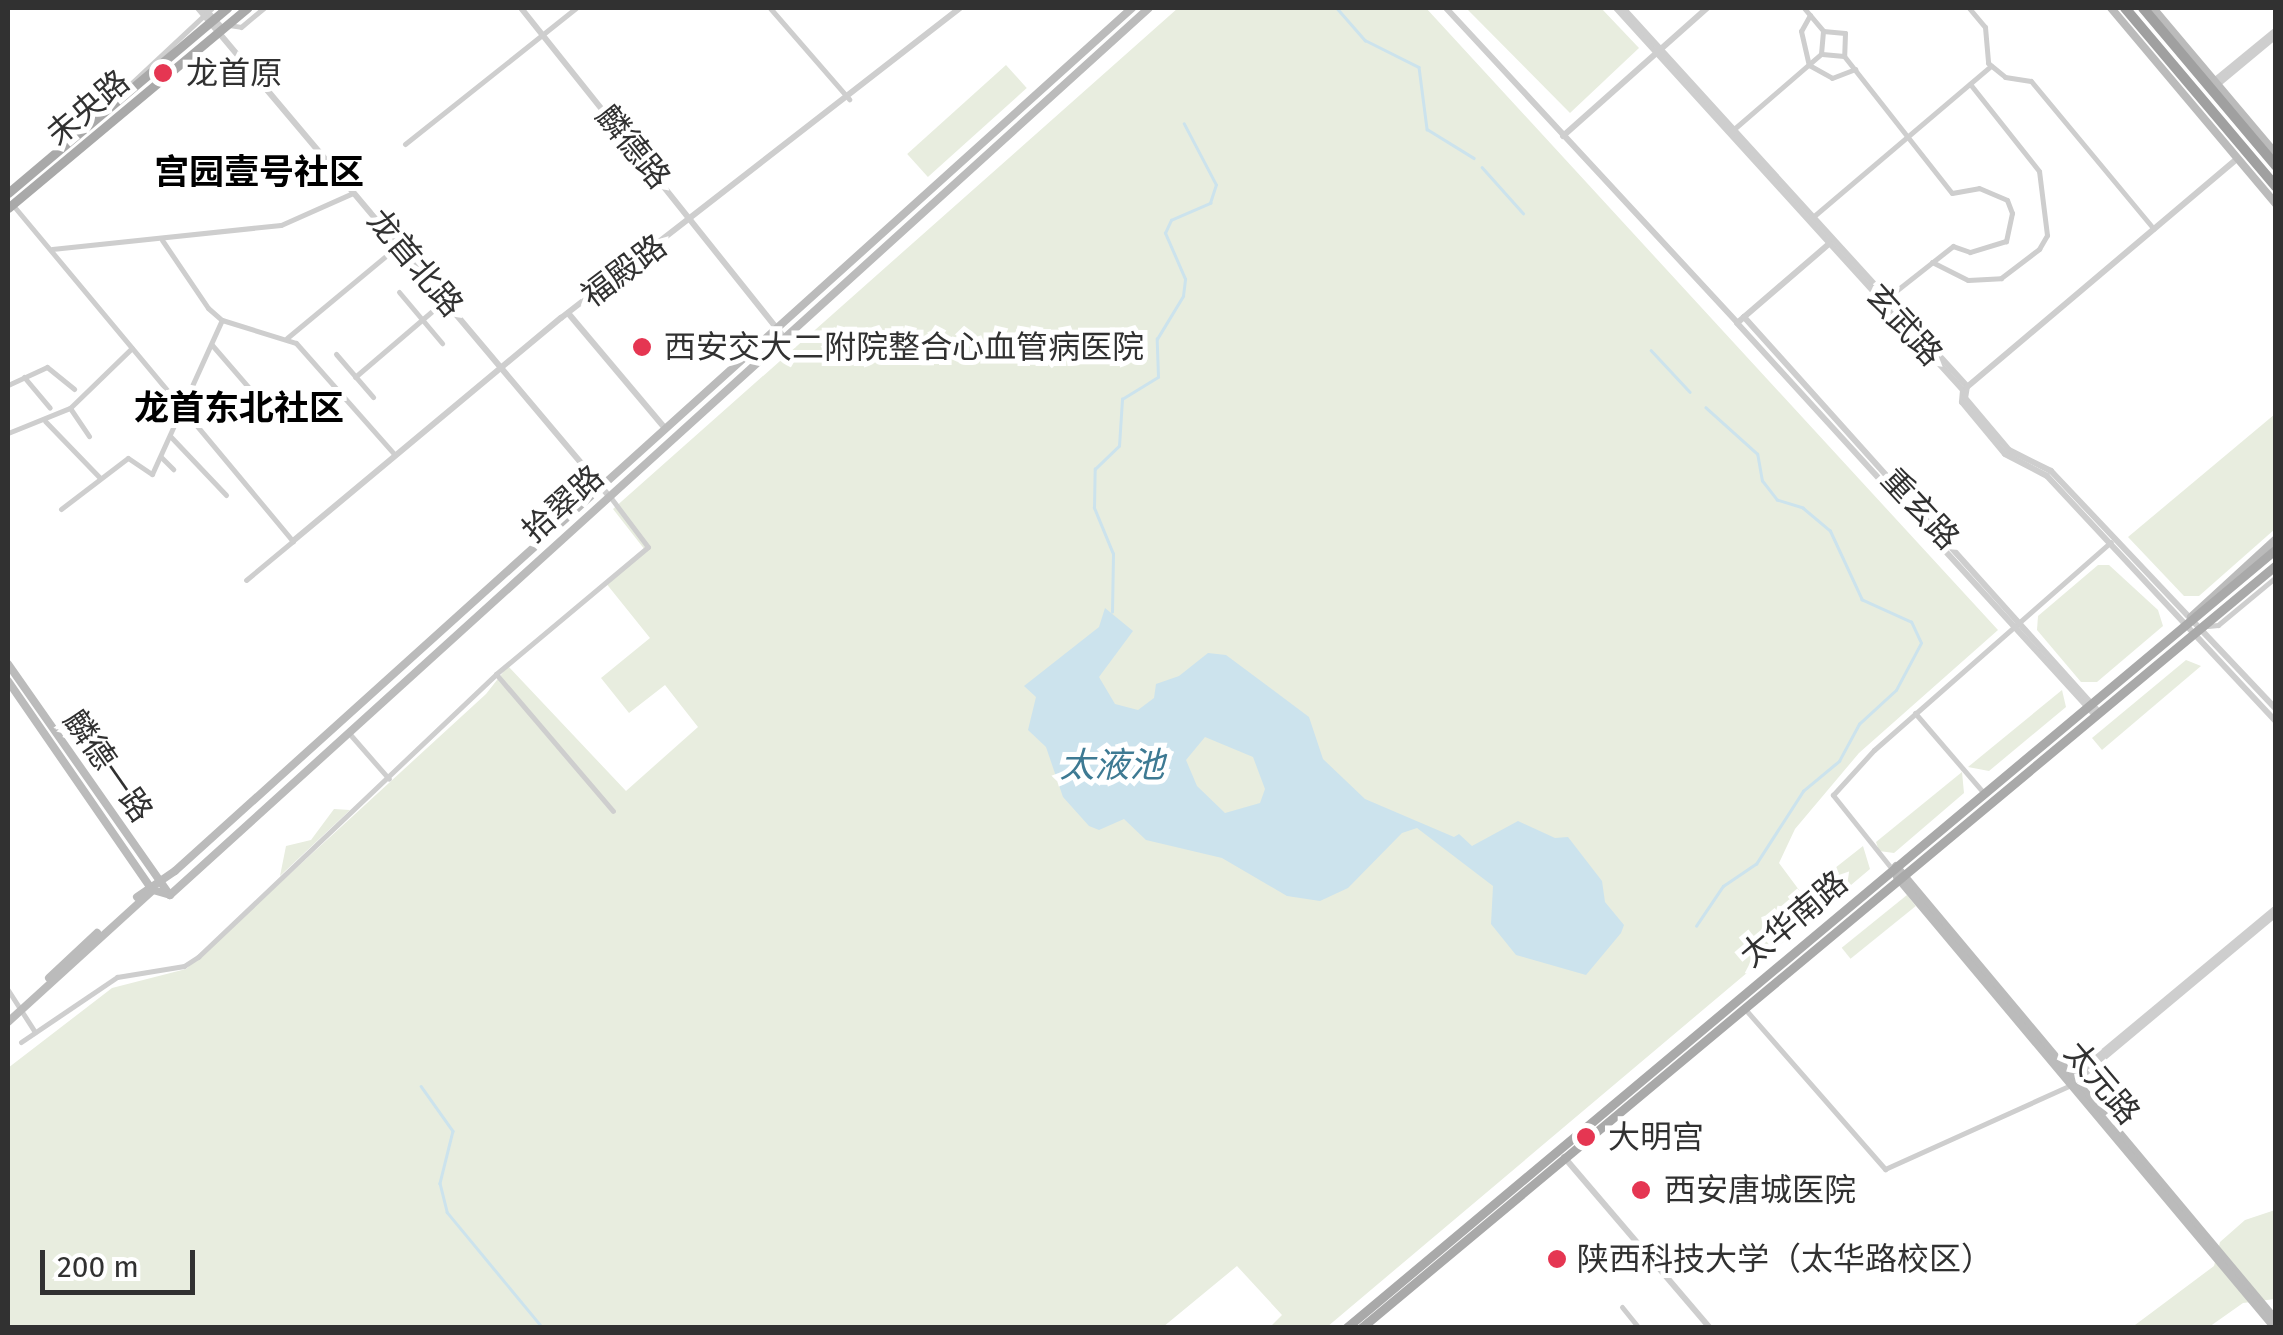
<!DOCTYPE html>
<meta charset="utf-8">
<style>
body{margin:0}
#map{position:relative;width:2283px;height:1335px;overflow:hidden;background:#fff;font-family:"Fira Sans","Noto Sans SC",sans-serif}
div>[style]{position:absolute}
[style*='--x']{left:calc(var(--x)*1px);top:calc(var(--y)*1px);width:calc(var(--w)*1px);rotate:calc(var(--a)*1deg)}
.green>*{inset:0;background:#e8eddf;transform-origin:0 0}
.water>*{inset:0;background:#cce3ed}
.stream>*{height:2.5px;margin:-1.25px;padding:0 1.25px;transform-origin:1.25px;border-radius:1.25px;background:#cce3ed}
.minor>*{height:5px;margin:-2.5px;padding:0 2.5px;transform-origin:2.5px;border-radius:2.5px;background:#cecece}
.tertiary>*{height:6px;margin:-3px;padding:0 3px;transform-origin:3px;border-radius:3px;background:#cecece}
.secondary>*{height:8px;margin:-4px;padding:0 4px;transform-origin:4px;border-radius:4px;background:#bbb}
.primary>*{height:9px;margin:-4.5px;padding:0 4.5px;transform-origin:4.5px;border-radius:4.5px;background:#a9a9a9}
.trunk>*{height:10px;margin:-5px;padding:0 5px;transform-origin:5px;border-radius:5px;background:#a0a0a0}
.dots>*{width:28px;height:28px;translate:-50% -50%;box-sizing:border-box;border:5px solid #fff;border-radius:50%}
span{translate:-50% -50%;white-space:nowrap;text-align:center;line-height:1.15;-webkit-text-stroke:10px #fff;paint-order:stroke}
.poi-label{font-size:32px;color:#313131}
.left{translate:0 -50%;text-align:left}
.street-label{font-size:32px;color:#313131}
.neighbourhood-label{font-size:35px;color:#000;font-weight:700}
.water-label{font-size:35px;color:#3e7a93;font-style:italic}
.frame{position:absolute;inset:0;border:10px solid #313131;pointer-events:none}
.scale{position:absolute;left:40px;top:1250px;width:155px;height:45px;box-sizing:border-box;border:5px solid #313131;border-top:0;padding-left:12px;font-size:30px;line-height:35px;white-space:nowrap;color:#313131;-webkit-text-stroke:8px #fff;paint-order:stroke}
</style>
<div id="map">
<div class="green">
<i style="clip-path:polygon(1178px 8px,1426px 8px,1998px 630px,1859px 753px,1795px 829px,1779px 863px,1802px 894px,1863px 846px,1870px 869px,1327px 1327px,1270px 1327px,1282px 1315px,1237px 1266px,1163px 1327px,8px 1328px,8px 1068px,112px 988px,186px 969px,486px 694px,508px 666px,626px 791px,698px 727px,665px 685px,629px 713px,601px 678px,650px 638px,605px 582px,645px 550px,613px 509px)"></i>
<i style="clip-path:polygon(1466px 8px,1601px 8px,1639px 48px,1570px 113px)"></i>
<i style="left:1006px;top:65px;width:31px;height:133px;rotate:48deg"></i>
<i style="clip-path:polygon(2275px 414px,2275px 529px,2199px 596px,2184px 596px,2128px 537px)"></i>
<i style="clip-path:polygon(2098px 565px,2109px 565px,2158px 610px,2163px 626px,2097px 682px,2081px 682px,2037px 630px,2038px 616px)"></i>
<i style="clip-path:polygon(2186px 660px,2201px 666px,2102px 750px,2092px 738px)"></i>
<i style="clip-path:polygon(2062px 690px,2066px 707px,1989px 771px,1968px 767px)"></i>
<i style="clip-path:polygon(1962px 772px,1964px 793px,1894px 853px,1879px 851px,1876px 842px)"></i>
<i style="clip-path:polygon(334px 809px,350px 810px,280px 876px,286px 846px,311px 840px)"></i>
<i style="left:1907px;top:895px;width:14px;height:84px;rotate:51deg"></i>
<i style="clip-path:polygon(2275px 1210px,2275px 1299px,2243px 1303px,2209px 1327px,2131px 1328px,2214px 1266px,2220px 1242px,2245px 1220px)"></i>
</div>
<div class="water">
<i style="clip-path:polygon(evenodd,1105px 608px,1133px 631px,1099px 677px,1115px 704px,1138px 710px,1154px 698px,1156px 684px,1179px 676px,1208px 653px,1226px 655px,1309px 717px,1323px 759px,1365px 799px,1454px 837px,1459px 834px,1472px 846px,1518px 821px,1555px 838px,1568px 837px,1602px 881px,1605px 902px,1624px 925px,1621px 933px,1586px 975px,1516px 955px,1491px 924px,1493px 886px,1417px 828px,1402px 833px,1348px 888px,1320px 901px,1287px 896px,1222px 858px,1146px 840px,1124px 819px,1099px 830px,1089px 826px,1063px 797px,1046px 747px,1028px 730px,1036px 697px,1024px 686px,1099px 627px,1105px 608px,1205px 737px,1253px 757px,1265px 789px,1260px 803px,1225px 813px,1197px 786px,1186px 760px,1205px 737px)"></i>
</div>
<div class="stream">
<i style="--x:1337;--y:8;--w:43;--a:48.8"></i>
<i style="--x:1365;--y:40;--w:60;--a:26.6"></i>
<i style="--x:1419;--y:67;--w:63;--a:82.6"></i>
<i style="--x:1427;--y:129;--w:55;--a:31.7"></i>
<i style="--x:1482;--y:167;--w:62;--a:48.3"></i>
<i style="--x:1651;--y:350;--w:57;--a:47.1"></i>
<i style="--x:1112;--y:612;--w:58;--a:-89"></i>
<i style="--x:1113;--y:554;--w:50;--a:-112.4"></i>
<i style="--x:1094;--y:508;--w:39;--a:-89"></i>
<i style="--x:1095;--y:469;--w:33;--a:-44"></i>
<i style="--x:1119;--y:446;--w:47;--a:-86.3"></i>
<i style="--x:1122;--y:399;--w:42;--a:-31.4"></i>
<i style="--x:1158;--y:377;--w:38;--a:-92"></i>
<i style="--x:1157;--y:339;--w:50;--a:-58.8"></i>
<i style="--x:1183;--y:296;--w:17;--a:-83"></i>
<i style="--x:1185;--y:279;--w:50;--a:-113.5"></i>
<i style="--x:1165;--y:233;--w:14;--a:-65"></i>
<i style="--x:1171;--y:220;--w:43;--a:-23.6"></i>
<i style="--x:1210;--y:203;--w:19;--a:-72"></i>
<i style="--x:1216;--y:185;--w:69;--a:-117.7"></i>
<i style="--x:1696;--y:926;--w:48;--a:-56"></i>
<i style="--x:1723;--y:886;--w:40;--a:-34"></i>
<i style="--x:1756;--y:864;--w:87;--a:-57.2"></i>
<i style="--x:1803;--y:791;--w:47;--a:-39.8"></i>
<i style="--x:1839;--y:761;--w:42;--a:-61.6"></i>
<i style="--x:1859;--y:724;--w:50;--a:-42.6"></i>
<i style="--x:1896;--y:690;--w:53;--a:-62"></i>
<i style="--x:1921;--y:643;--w:23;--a:-115"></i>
<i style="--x:1911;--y:622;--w:54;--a:-155.8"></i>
<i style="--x:1862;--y:600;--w:76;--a:-114.9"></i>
<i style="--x:1830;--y:531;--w:35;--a:-140"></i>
<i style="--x:1803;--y:508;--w:27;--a:-163"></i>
<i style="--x:1777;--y:500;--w:24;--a:-128"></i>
<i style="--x:1762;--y:481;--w:27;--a:-100"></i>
<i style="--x:1757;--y:454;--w:69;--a:-138"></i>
<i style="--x:421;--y:1086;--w:55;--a:54.6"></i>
<i style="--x:453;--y:1131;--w:54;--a:104"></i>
<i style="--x:440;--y:1183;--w:30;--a:76"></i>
<i style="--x:447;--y:1212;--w:151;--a:50.4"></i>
</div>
<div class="minor">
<i style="--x:770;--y:8;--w:121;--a:49"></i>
<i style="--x:1804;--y:8;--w:30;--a:50"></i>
<i style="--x:1823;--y:31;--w:22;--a:5"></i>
<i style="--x:1845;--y:33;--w:23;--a:92"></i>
<i style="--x:1844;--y:56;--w:174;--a:51.8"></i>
<i style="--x:1952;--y:193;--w:27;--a:-10"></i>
<i style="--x:1979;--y:188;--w:30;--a:23"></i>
<i style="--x:2007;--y:200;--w:14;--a:69"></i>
<i style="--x:2012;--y:213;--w:29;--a:102"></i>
<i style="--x:2006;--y:241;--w:38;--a:163"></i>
<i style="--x:1970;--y:252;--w:18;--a:-161"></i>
<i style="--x:1953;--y:246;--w:84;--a:141.8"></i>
<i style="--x:1969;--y:8;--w:25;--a:50"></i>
<i style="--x:1985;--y:27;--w:36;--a:85"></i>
<i style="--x:1988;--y:63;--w:22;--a:39"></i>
<i style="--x:2005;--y:77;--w:26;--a:9"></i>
<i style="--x:2031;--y:81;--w:192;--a:50.3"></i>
<i style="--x:1810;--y:15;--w:18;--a:119"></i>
<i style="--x:1801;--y:31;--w:35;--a:77"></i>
<i style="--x:1809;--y:65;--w:26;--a:29"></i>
<i style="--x:1832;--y:78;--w:25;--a:-21"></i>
<i style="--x:229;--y:25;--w:12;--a:9"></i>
<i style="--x:241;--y:27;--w:30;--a:-40"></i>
<i style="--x:1822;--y:54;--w:22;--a:5"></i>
<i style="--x:124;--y:90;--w:120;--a:-43"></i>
<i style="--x:1734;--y:129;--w:115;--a:-40.8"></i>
<i style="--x:1821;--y:54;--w:23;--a:-85"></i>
<i style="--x:405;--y:144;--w:218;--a:-38.5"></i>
<i style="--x:12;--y:204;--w:439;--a:50.2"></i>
<i style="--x:293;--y:541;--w:61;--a:140.3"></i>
<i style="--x:1814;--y:216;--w:232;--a:-40.3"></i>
<i style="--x:162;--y:240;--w:82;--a:55.9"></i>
<i style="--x:208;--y:308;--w:18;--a:41"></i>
<i style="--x:222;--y:320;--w:77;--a:17.3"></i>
<i style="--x:296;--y:343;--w:149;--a:48.5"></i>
<i style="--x:52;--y:249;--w:230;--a:-6"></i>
<i style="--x:281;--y:225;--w:79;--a:-24"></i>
<i style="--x:1932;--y:262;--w:40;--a:26.6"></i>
<i style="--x:1968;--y:280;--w:33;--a:-3"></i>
<i style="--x:2001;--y:278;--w:48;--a:-37.3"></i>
<i style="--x:2039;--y:249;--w:16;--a:-60"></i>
<i style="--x:2047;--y:235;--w:64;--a:-97.1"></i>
<i style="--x:2039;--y:171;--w:111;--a:-128.4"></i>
<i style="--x:399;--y:292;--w:67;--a:49.9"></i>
<i style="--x:287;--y:338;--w:146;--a:-39.7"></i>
<i style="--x:212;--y:345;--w:78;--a:49.2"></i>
<i style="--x:336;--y:354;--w:57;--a:49.3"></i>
<i style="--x:24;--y:377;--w:40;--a:50"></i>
<i style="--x:355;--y:377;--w:117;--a:-40.5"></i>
<i style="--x:8;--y:385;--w:43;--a:-24.8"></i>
<i style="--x:47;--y:367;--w:35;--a:39"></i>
<i style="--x:70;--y:408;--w:34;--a:56"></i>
<i style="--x:45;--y:421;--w:79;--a:46"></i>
<i style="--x:8;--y:433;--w:67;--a:-22"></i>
<i style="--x:70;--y:408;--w:86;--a:-44.1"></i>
<i style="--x:171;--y:437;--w:80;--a:46.5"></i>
<i style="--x:162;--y:458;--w:16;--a:45"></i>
<i style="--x:61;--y:509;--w:84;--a:-37.3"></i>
<i style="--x:128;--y:458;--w:29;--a:34"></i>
<i style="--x:152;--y:474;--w:169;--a:-65.6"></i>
<i style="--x:2208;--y:626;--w:10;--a:-6"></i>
<i style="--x:2218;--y:625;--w:75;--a:-39.6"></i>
<i style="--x:496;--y:674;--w:180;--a:49.5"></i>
<i style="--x:1915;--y:713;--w:104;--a:49.3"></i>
<i style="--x:348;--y:732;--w:62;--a:48.9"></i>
<i style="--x:1892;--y:869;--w:95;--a:-128.6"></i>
<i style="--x:1833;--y:795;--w:61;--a:-47.7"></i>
<i style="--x:1874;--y:750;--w:315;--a:-41.3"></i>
<i style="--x:8;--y:990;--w:50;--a:57.3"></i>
<i style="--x:1745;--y:1009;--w:213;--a:48.8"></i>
<i style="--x:1885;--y:1169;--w:204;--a:-24.3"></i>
<i style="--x:21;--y:1042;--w:116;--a:-34.1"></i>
<i style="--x:117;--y:977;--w:68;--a:-9.3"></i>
<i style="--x:184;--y:966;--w:17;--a:-33"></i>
<i style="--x:198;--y:957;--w:411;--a:-43.5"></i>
<i style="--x:496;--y:674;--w:198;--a:-39.9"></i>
<i style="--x:648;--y:547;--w:61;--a:-127.1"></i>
<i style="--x:1622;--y:1307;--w:27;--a:51"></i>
</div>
<div class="tertiary">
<i style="--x:198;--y:8;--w:638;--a:49.9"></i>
<i style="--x:204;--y:8;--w:27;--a:48"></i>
<i style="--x:521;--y:8;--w:418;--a:51.4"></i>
<i style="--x:1446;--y:8;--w:428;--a:47.2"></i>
<i style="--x:1616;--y:8;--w:516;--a:47.75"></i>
<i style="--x:1963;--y:390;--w:12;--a:95"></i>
<i style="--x:1962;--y:402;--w:67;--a:50.4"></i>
<i style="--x:2005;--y:454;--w:47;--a:27.6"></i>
<i style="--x:2047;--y:476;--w:336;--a:47"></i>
<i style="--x:1623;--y:8;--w:511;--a:47.7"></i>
<i style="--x:1967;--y:386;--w:12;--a:99"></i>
<i style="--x:1965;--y:398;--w:68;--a:49.8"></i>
<i style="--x:2009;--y:450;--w:47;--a:26.6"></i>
<i style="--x:2051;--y:471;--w:328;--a:46.6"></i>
<i style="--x:2214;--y:81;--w:80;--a:-39.4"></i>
<i style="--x:2217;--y:85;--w:77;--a:-39.7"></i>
<i style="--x:1563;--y:136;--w:193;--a:-41.6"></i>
<i style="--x:568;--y:313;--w:149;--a:49.9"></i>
<i style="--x:1744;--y:317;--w:9;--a:139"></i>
<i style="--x:1737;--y:323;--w:529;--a:47.6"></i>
<i style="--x:1744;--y:317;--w:530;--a:48.06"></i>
<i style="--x:1744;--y:317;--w:113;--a:-40.7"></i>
<i style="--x:1967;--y:387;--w:353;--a:-40.2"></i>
<i style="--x:293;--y:541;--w:349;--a:-39.8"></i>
<i style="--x:561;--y:318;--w:505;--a:-37.85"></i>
<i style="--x:2069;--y:1080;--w:269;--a:-39.7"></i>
<i style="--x:2076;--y:1081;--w:261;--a:-39.9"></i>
<i style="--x:1564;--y:1157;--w:225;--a:49.5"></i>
</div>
<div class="secondary">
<i style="--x:2111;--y:8;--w:256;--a:49.9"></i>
<i style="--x:2153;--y:8;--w:191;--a:49.9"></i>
<i style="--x:2191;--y:617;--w:115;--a:-42.5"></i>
<i style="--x:8;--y:664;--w:282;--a:55"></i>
<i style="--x:8;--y:681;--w:250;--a:55.4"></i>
<i style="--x:1896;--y:866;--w:592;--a:50.07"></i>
<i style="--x:1897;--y:877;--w:588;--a:50.03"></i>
<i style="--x:137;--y:897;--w:46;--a:-34.4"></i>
<i style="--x:175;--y:871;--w:1289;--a:-42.04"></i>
<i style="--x:49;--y:978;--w:66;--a:-43.2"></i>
<i style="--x:8;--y:1022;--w:196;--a:-42.3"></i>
<i style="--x:153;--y:890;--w:18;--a:16"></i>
<i style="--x:170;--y:895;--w:1321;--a:-42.18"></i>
</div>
<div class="primary">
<i style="--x:8;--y:193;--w:287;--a:-40.2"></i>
<i style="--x:8;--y:208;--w:312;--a:-39.9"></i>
<i style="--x:1346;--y:1328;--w:1213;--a:-39.95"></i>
<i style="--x:1361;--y:1328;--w:1191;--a:-39.82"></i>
</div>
<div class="trunk">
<i style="--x:2125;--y:8;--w:234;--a:49.8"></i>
<i style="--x:2143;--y:8;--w:207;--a:49.9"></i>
</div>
<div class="dots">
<i style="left:163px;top:73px;background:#e53652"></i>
<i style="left:642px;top:347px;background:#e53652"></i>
<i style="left:1586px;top:1137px;background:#e53652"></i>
<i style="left:1641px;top:1190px;background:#e53652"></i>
<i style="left:1557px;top:1259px;background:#e53652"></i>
</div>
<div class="poi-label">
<span class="left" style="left:186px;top:73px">龙首原</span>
<span class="left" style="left:664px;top:347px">西安交大二附院整合心血管病医院</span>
<span class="left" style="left:1608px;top:1137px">大明宫</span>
<span class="left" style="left:1664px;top:1190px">西安唐城医院</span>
<span class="left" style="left:1577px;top:1259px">陕西科技大学（太华路校区）</span>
</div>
<div class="street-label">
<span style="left:88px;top:108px;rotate:-40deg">未央路</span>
<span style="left:633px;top:147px;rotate:51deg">麟德路</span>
<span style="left:415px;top:263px;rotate:50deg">龙首北路</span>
<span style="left:624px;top:271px;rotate:-37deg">福殿路</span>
<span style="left:1904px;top:325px;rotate:48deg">玄武路</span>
<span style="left:563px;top:504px;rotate:-42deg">拾翠路</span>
<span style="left:1920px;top:509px;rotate:47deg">重玄路</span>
<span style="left:108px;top:766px;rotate:55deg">麟德一路</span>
<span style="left:1794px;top:919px;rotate:-40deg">太华南路</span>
<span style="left:2102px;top:1083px;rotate:50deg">太元路</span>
</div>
<div class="neighbourhood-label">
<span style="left:259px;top:172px">宫园壹号社区</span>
<span style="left:239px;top:408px">龙首东北社区</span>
</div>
<div class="water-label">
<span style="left:1112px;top:765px">太液池</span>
</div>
<div class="frame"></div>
<div class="scale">200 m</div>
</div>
